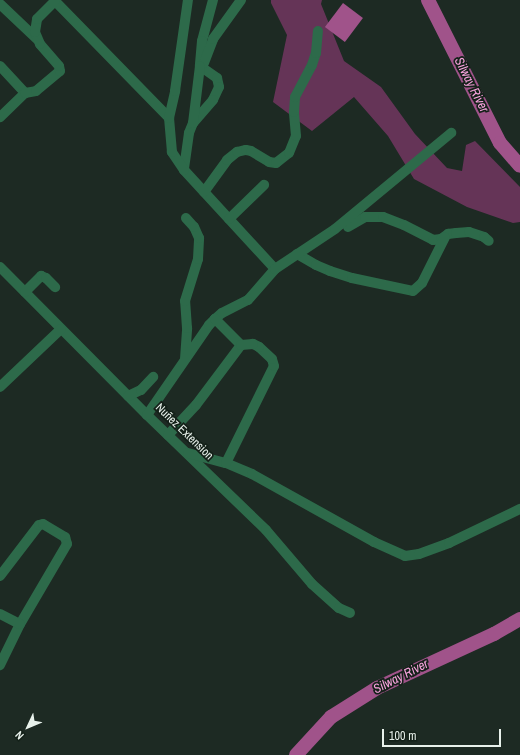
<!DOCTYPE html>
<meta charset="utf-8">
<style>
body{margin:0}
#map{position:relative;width:520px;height:755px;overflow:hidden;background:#1d2a23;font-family:"Archivo Narrow",sans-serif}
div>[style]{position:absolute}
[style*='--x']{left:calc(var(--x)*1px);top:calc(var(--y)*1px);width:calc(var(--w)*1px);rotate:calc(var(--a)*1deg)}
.green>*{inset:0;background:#653457}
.water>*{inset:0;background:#a0538a;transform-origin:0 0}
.river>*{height:14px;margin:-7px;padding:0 7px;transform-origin:7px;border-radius:7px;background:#a0538a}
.minor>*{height:10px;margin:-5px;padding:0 5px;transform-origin:5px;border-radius:5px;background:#2d6a4a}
span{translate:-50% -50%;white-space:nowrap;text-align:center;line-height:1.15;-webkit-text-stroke:3.5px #142119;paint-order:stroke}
.street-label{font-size:12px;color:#e8f1eb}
.water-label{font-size:13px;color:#f9a4de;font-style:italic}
.north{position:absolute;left:8px;top:707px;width:40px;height:40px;-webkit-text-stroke:3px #142119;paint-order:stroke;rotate:226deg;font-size:11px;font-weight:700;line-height:16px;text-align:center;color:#e8f1eb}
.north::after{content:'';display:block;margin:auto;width:14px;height:18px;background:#e8f1eb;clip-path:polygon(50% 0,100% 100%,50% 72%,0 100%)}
.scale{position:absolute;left:382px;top:729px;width:119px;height:18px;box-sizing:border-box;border:2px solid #e8f1eb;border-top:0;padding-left:5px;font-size:12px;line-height:14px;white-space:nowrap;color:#e8f1eb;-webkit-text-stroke:3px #142119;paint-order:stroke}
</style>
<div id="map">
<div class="green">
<i style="clip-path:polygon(271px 0,322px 0,321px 4px,344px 61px,381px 87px,415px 134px,447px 168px,462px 171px,466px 145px,475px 141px,520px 187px,520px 222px,513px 223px,467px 207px,414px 179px,388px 136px,354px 97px,312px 131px,273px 102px,287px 35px,271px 3px)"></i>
</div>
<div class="water">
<i style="left:343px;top:3px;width:25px;height:30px;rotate:37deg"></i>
</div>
<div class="river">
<i style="--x:428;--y:0;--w:160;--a:63.3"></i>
<i style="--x:500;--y:143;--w:30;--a:49"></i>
<i style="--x:296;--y:755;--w:52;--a:-47.4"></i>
<i style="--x:331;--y:717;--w:54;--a:-32.2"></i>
<i style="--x:377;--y:688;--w:129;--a:-24.8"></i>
<i style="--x:494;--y:634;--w:30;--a:-30"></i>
</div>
<div class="minor">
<i style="--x:54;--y:0;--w:165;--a:45.7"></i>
<i style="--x:213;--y:0;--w:42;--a:105"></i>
<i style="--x:202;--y:41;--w:25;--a:95"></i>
<i style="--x:200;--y:66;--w:21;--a:35"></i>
<i style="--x:217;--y:78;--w:9;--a:77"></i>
<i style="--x:219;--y:87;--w:14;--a:115"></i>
<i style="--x:213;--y:100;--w:30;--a:131"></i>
<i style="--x:193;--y:123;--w:11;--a:112"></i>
<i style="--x:189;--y:133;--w:37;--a:98"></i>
<i style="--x:184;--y:170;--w:134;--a:47.4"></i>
<i style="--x:0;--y:4;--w:51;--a:43.4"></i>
<i style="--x:204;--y:63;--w:26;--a:-69"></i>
<i style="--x:213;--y:39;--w:48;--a:-54.3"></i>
<i style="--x:0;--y:66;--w:37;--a:47"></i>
<i style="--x:25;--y:93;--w:35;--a:136"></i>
<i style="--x:25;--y:93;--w:11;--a:-10"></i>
<i style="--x:36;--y:91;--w:31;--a:-40"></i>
<i style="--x:60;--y:71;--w:5;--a:-101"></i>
<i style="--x:59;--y:66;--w:29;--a:-131"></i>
<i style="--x:40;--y:44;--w:13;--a:-113"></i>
<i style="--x:35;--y:32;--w:13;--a:-81"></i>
<i style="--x:37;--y:19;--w:25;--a:-45"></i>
<i style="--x:193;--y:123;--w:57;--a:-83"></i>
<i style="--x:184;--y:170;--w:22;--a:-124"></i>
<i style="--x:172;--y:152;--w:34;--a:-95"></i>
<i style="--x:169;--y:118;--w:28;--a:-77"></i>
<i style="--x:175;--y:91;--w:92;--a:-81.9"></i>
<i style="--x:204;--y:192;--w:39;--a:-54"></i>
<i style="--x:227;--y:160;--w:13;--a:-39"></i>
<i style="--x:237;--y:152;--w:9;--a:-13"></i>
<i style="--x:246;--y:150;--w:5;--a:11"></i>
<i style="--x:251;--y:151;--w:21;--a:31"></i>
<i style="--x:269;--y:162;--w:7;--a:8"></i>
<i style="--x:276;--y:163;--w:16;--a:-38"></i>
<i style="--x:289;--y:153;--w:18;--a:-68"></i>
<i style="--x:296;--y:136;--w:24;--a:-95"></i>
<i style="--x:294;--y:112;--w:15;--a:-86"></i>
<i style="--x:295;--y:97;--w:36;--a:-62"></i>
<i style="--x:312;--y:65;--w:13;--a:-72"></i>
<i style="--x:316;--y:53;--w:22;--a:-85"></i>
<i style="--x:229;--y:219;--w:49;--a:-44.2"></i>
<i style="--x:348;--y:227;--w:20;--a:-30"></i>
<i style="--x:365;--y:217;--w:18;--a:0"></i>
<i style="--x:383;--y:217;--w:22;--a:21"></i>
<i style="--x:404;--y:225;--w:33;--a:27"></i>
<i style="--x:433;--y:240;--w:8;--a:-7"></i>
<i style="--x:441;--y:239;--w:9;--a:-36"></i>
<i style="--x:448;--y:234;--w:8;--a:-7"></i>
<i style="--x:456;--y:233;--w:13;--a:-4"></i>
<i style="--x:469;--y:232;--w:16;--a:18"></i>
<i style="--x:484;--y:237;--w:6;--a:39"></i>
<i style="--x:297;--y:254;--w:22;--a:30"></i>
<i style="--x:316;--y:265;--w:15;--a:23"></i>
<i style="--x:330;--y:271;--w:23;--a:18"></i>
<i style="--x:352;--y:278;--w:62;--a:12"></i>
<i style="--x:413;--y:291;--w:12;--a:-42"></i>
<i style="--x:422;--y:283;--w:51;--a:-63.4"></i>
<i style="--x:0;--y:267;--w:209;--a:45.2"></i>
<i style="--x:147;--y:415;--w:165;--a:44"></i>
<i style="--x:266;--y:530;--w:71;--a:49.6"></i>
<i style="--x:312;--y:584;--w:36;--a:42"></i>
<i style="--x:339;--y:608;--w:12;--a:24"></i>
<i style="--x:25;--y:292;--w:23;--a:-45"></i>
<i style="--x:41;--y:276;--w:5;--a:22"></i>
<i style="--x:46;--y:278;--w:13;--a:45"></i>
<i style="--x:185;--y:359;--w:31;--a:-86"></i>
<i style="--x:187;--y:328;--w:27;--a:-94"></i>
<i style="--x:185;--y:301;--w:44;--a:-72.8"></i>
<i style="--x:198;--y:259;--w:21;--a:-87"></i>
<i style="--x:199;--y:238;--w:12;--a:-114"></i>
<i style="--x:194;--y:227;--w:12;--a:-132"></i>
<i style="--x:0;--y:387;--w:84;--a:-43.6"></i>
<i style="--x:128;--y:396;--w:14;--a:-25"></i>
<i style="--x:141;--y:390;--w:18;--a:-47"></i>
<i style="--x:147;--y:415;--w:109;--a:-55.4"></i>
<i style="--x:209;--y:325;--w:8;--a:-45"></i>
<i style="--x:215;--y:319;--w:9;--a:-41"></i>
<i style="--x:222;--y:313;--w:29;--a:-27"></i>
<i style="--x:248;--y:300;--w:41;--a:-48.9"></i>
<i style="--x:275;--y:269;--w:72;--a:-33.7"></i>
<i style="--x:335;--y:229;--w:151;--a:-39.6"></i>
<i style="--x:168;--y:435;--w:41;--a:-47"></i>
<i style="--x:196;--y:405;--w:75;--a:-53.1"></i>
<i style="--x:241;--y:345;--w:37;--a:-135"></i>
<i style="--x:188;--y:453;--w:39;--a:15"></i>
<i style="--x:226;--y:463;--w:28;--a:23"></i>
<i style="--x:252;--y:474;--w:140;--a:29.1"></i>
<i style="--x:374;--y:542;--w:34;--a:24"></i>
<i style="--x:405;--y:556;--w:14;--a:-8"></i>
<i style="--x:419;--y:554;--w:32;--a:-20"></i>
<i style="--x:449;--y:543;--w:79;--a:-25.6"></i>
<i style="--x:226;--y:463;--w:108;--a:-63.7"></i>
<i style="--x:274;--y:366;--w:7;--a:-106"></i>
<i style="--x:272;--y:359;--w:18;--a:-137"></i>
<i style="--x:259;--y:347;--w:7;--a:-153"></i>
<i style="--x:253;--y:344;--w:12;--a:175"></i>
<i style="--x:0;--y:576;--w:64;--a:-52.6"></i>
<i style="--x:39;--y:525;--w:4;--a:-14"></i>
<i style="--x:43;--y:524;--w:26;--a:31"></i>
<i style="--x:65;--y:537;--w:7;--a:74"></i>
<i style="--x:67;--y:544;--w:93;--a:120.4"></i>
<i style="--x:20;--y:624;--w:46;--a:116"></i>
<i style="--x:0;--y:614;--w:22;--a:27"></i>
</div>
<div class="street-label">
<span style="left:184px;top:432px;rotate:44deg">Nuñez Extension</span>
</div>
<div class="water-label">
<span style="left:471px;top:85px;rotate:63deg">Silway River</span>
<span style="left:401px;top:677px;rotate:-27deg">Silway River</span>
</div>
<div class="north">N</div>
<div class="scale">100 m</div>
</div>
